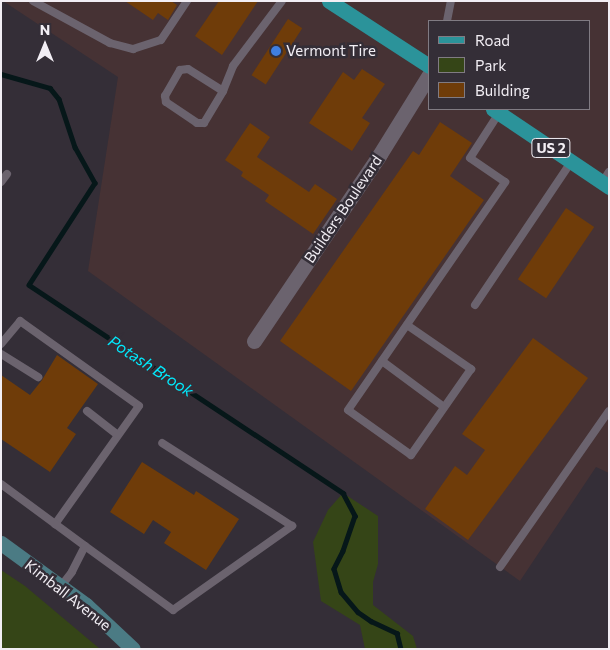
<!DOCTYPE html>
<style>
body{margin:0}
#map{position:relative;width:610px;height:650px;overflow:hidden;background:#342e37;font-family:Commissioner,sans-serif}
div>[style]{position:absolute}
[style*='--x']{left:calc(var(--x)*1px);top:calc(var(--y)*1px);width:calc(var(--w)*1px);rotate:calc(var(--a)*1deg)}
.commercial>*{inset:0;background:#463234}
.green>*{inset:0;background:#354517}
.stream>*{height:4.5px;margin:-2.25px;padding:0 2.25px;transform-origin:2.25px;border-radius:2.25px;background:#061719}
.building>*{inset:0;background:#6f3c09;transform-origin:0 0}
.service>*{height:8px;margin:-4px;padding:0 4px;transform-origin:4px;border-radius:4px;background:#6b636e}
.minor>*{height:15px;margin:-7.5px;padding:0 7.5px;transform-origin:7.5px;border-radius:7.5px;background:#6b636e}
.secondary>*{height:15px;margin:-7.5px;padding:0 7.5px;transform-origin:7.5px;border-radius:7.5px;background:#4b7b84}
.primary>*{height:15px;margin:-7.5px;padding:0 7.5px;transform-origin:7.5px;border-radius:7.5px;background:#2b939a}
.dots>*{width:14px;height:14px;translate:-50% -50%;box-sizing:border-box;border:2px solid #342e37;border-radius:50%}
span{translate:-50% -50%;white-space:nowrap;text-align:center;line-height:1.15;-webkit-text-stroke:5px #342e37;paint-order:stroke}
.shield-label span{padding:1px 4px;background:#342e37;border:1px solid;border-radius:4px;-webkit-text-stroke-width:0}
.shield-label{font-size:14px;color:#f2eef4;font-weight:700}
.poi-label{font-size:15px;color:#f2eef4}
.left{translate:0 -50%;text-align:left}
.street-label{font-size:15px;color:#f2eef4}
.water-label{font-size:16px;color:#02eafd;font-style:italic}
.frame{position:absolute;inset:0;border:2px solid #f2eef4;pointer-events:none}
.legend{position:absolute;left:428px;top:20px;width:162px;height:90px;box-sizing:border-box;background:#342e37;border:1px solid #807b83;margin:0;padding:6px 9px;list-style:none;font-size:15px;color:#f2eef4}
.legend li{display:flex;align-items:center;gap:10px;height:25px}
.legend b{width:25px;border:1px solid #807b83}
.north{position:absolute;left:20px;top:20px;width:50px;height:50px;-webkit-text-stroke:4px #342e37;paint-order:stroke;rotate:0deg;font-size:14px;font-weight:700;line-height:20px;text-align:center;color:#f2eef4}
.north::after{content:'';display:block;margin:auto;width:18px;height:22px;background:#f2eef4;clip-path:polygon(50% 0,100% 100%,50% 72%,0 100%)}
</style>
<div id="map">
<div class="commercial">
<i style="clip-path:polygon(evenodd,3px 1px,609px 1px,609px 473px,596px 467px,520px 581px,88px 271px,118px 77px,3px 1px,429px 21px,589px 21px,589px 109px,429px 109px,429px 21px)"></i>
</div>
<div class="green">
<i style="clip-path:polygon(343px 493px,378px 516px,378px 564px,373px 582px,373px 605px,413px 636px,417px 649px,365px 649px,360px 625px,321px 601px,313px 542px,328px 510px)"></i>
<i style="clip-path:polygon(1px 570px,25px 586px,100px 649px,1px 649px)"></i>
</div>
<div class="stream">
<i style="--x:1;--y:74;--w:51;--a:15.9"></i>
<i style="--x:50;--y:88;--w:14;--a:51"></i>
<i style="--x:59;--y:99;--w:51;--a:71.6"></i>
<i style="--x:75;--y:147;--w:41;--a:60.9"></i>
<i style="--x:95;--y:183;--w:121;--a:122.9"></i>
<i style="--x:29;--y:285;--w:377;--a:33.5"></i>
<i style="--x:343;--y:493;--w:26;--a:62"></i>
<i style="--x:355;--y:516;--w:37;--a:109"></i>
<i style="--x:343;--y:551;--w:20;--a:117"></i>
<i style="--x:334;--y:569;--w:24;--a:73"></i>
<i style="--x:341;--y:592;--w:26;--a:50"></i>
<i style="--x:358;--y:612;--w:16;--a:35"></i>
<i style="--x:371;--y:621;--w:29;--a:25"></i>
<i style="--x:397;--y:633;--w:16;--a:76"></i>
</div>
<div class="building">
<i style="clip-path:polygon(125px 1px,171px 1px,177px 5px,168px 20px,158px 13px,153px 20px)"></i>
<i style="clip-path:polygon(219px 1px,258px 1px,222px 55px,195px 36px)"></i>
<i style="left:288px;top:19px;width:17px;height:67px;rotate:33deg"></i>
<i style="clip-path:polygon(362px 69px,385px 84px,362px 118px,370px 123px,352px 151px,309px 123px,343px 72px,354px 80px)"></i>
<i style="clip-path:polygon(440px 122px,472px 143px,450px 176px,484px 200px,351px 391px,280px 341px,413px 151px,419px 155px)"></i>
<i style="clip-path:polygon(250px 123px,270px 137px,257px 157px,309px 192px,315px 184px,337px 199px,313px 234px,265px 201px,269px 195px,241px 176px,243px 172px,225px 160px)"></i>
<i style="left:566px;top:208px;width:34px;height:86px;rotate:34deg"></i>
<i style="clip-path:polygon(533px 338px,588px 378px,468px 540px,425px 509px,455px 466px,467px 475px,485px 450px,462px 434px)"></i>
<i style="clip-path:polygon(57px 355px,98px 384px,67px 428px,76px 434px,50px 472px,1px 439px,1px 375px,30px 395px,42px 380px)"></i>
<i style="clip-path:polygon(142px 462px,194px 495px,196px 491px,239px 519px,206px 570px,164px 543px,171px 532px,153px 520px,144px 534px,110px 512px)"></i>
</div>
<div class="service">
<i style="--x:33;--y:1;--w:88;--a:28.6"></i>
<i style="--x:110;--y:43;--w:24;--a:15"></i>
<i style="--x:133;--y:49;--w:29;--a:-18"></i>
<i style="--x:161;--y:40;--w:47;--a:-56.3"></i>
<i style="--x:447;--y:21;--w:20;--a:-79"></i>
<i style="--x:223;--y:91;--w:41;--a:-147.8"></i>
<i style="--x:188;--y:69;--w:8;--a:173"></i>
<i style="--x:180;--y:70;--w:30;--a:120"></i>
<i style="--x:165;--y:96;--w:6;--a:81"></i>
<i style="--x:166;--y:102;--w:37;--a:34"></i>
<i style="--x:197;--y:123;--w:7;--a:0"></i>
<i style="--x:204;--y:123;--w:37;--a:-59"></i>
<i style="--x:223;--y:91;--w:27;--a:-68"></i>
<i style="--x:233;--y:66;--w:81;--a:-53"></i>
<i style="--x:1;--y:182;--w:10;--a:-53"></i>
<i style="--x:602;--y:183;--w:13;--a:-58"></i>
<i style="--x:475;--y:305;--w:172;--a:-56.1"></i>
<i style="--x:407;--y:325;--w:78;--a:34.5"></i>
<i style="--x:471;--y:369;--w:105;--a:124.9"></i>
<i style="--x:411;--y:455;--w:77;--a:-144.5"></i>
<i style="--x:348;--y:410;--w:277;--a:-55.4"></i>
<i style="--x:505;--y:182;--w:42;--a:-145.6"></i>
<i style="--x:470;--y:158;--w:54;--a:-57.2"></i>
<i style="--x:1;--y:344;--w:30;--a:-50"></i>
<i style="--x:20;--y:321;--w:146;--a:35.5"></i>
<i style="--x:139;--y:406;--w:145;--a:125.4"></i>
<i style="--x:1;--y:354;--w:44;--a:31.9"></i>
<i style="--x:382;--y:361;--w:77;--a:36.6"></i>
<i style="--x:87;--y:411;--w:39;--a:38"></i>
<i style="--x:1;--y:484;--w:104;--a:36.4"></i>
<i style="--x:85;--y:546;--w:29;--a:117"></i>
<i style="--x:72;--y:572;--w:18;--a:128"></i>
<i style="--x:85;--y:546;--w:109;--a:36"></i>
<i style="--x:173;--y:610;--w:146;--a:-35.2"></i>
<i style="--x:292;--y:526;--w:154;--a:-147.4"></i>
<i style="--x:500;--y:567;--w:190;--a:-55.1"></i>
</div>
<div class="minor">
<i style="--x:254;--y:341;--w:225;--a:-56"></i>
<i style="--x:380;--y:154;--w:93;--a:-58.2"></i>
</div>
<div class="secondary">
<i style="--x:1;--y:543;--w:105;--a:36.1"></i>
<i style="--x:86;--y:605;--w:64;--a:43.1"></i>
</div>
<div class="primary">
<i style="--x:329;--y:1;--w:119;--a:33"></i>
<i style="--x:493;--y:109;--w:140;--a:33.9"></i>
</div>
<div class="dots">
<i style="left:276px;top:51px;background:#3f7fe0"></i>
</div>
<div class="shield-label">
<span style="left:551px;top:148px">US 2</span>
</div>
<div class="poi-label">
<span class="left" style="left:286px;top:51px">Vermont Tire</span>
</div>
<div class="street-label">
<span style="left:343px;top:209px;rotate:-56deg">Builders Boulevard</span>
<span style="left:68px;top:595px;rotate:38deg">Kimball Avenue</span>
</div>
<div class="water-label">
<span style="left:151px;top:366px;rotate:33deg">Potash Brook</span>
</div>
<div class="frame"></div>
<ul class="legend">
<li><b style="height:6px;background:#2b939a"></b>Road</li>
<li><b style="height:14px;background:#354517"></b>Park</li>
<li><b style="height:14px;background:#6f3c09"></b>Building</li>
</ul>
<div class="north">N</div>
</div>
